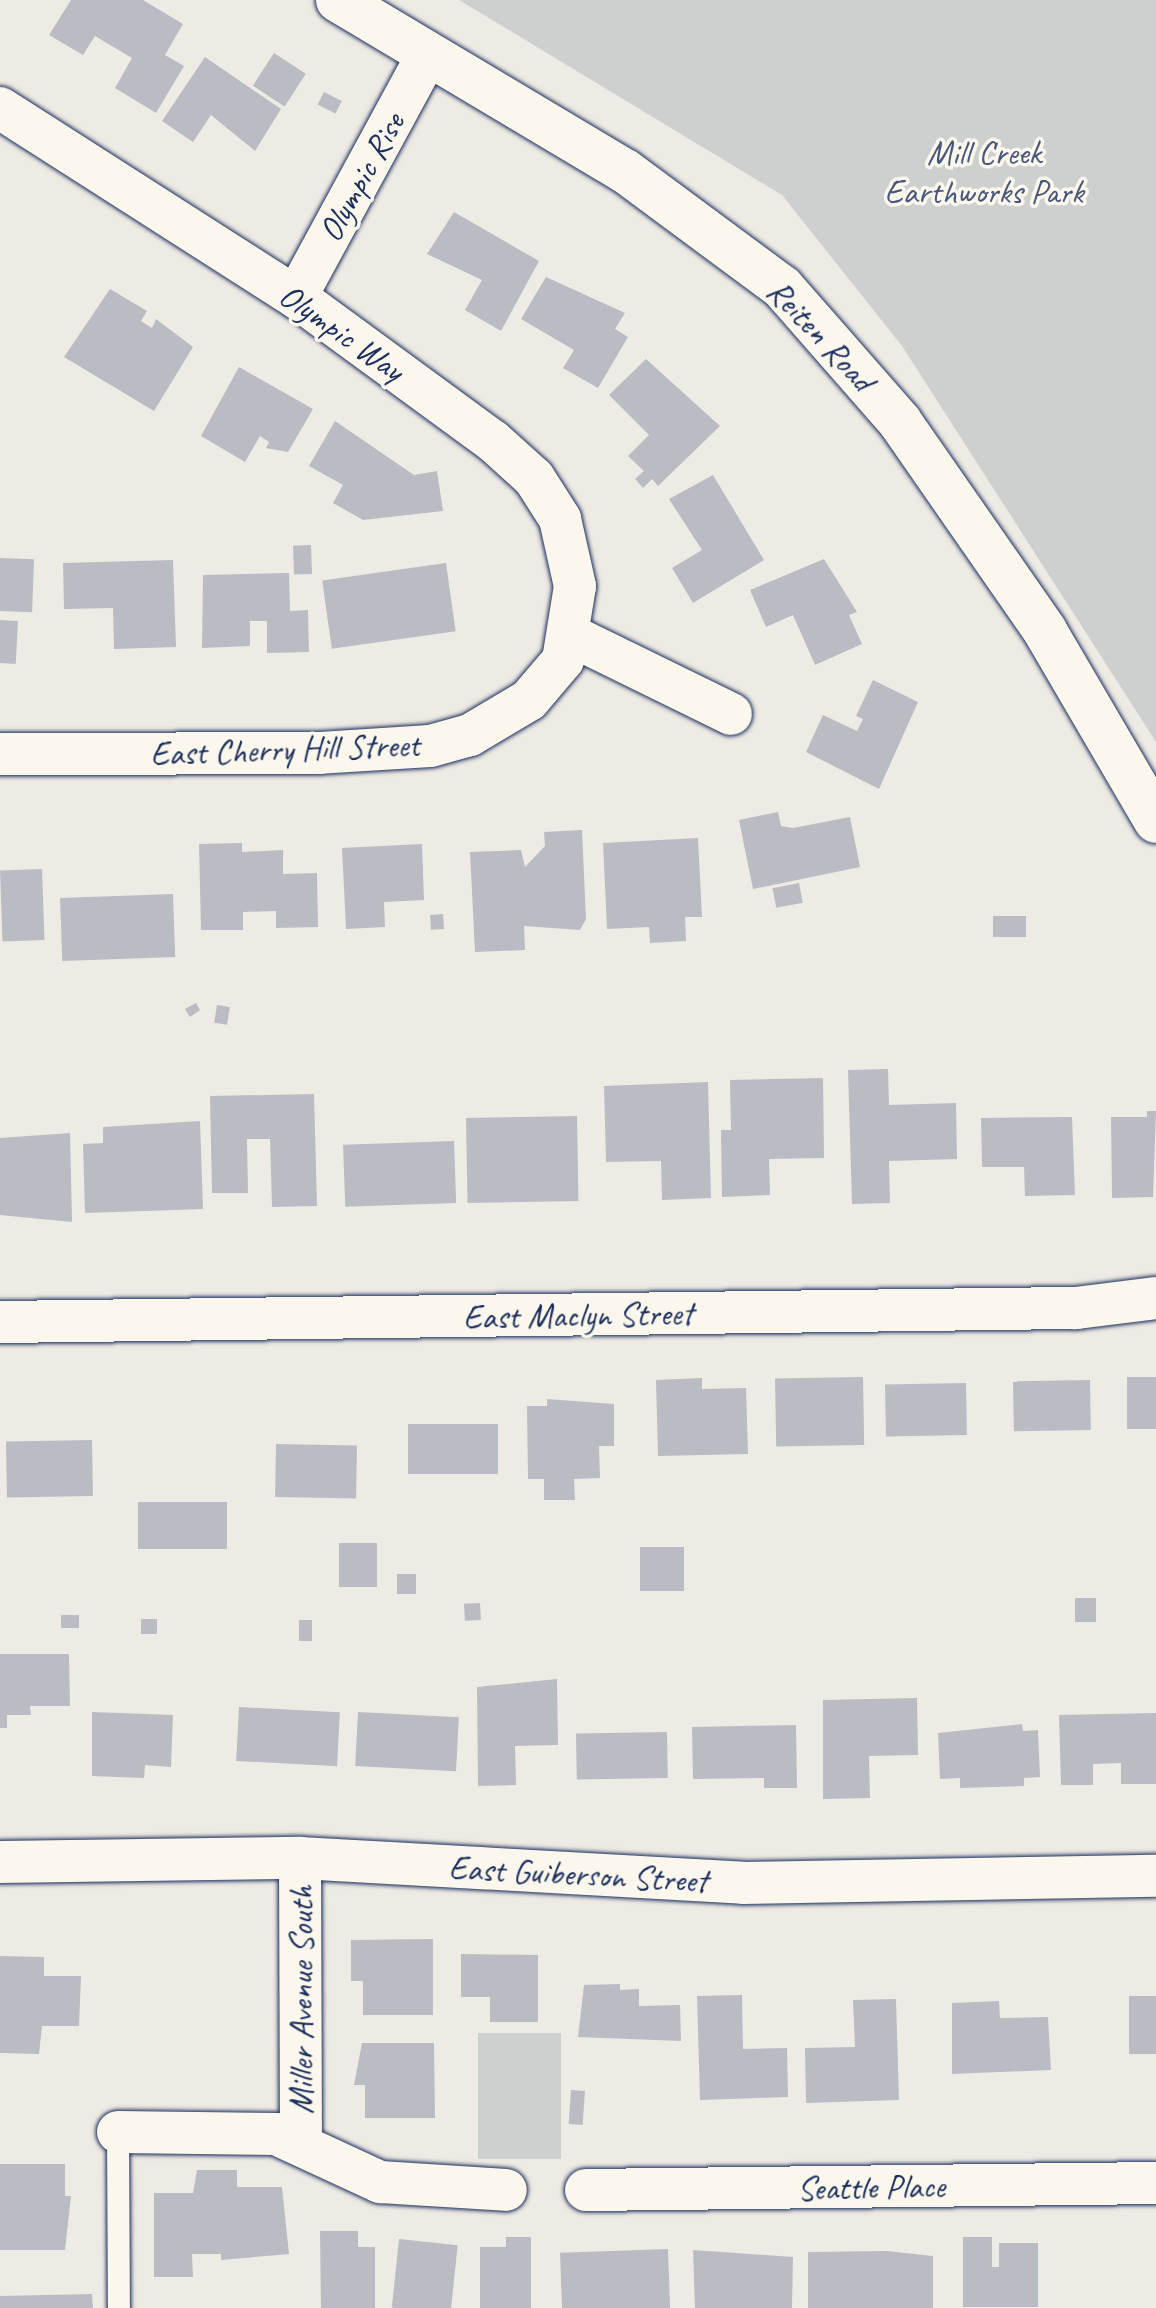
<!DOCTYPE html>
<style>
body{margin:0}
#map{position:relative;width:1156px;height:2308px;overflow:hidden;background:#eeebe4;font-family:Caveat,sans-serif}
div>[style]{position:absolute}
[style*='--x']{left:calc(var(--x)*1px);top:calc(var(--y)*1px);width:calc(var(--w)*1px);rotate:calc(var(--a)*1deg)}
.green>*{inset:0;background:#cecfcf;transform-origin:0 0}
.building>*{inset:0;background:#b9bcc3;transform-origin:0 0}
.roads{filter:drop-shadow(0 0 2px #1b2f5e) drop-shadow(0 0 2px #1b2f5e)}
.lane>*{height:22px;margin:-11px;padding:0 11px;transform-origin:11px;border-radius:11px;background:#fbf7ec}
.street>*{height:42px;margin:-21px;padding:0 21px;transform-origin:21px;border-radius:21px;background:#fbf7ec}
.secondary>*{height:44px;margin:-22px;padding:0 22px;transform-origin:22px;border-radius:22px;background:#fbf7ec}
span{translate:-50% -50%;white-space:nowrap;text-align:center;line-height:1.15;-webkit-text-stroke:7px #fbf7ec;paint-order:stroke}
.park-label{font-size:34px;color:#48577a}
.street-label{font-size:34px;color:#1b2f5e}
</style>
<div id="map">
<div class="green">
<i style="clip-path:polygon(459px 0,1156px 0,1156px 742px,902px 346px,782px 195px)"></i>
<i style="left:478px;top:2033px;width:83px;height:126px"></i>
</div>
<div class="building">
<i style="clip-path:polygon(71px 0,143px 0,183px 24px,165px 55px,184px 66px,156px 113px,115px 88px,132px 58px,95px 36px,83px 55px,49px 35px)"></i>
<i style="left:274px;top:53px;width:38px;height:39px;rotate:33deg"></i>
<i style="clip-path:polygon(205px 57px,281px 109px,255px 151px,211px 115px,193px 142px,162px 121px)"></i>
<i style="left:324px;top:92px;width:20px;height:14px;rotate:27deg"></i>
<i style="clip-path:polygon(454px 212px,539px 261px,501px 331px,465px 310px,482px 280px,427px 254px)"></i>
<i style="clip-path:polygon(546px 277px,625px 313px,615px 329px,628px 337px,598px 388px,563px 368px,574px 350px,521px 319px)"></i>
<i style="clip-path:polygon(110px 289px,147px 311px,141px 321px,152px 328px,156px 319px,193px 347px,154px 411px,64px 357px)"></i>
<i style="clip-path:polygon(646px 359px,720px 426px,658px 486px,652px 479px,643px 488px,635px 479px,644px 471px,628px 456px,649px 435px,609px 395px)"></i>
<i style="clip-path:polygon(239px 367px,313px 409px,288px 452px,266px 448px,269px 442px,260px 436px,245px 462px,201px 436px)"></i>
<i style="clip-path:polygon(335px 421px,414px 475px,437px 471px,443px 511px,363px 520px,333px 503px,343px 485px,309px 466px)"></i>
<i style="clip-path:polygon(713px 475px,764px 560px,693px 603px,672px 568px,702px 550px,669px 499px)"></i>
<i style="left:311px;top:545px;width:29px;height:18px;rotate:88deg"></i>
<i style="left:0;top:558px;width:34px;height:53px;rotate:2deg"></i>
<i style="clip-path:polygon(824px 559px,857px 612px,849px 615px,862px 644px,815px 665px,793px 615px,766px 627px,750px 590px)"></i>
<i style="clip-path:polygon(173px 560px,176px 647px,114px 649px,113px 608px,64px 609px,63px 563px)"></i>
<i style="left:446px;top:563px;width:69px;height:125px;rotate:82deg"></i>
<i style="clip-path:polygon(289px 573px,290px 611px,308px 610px,309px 652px,267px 653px,267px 621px,250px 621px,250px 646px,202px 648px,203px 575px)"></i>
<i style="left:0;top:620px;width:18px;height:43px;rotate:3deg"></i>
<i style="clip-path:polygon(873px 680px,918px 702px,879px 789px,806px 752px,823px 715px,857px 731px,863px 719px,856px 716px)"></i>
<i style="clip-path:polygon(778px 812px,781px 826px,793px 828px,850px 817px,860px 867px,753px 889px,739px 820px)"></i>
<i style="clip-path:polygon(582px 830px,586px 919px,580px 930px,524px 926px,525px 950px,475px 952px,470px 852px,521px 850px,525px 867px,545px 846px,544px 832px)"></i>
<i style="clip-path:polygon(698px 838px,702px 917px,685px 917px,686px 941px,650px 943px,649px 927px,607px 929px,603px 843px)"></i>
<i style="clip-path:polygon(242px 843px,242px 852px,283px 850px,283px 874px,317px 873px,318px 927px,276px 928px,276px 911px,243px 912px,243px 930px,201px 930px,199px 844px)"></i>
<i style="clip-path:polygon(422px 844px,424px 900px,384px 902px,385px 927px,346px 929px,342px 848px)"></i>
<i style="left:42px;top:869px;width:71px;height:42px;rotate:88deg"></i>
<i style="left:799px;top:883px;width:20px;height:27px;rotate:79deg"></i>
<i style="left:173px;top:894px;width:63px;height:113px;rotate:88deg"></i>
<i style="left:443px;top:914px;width:15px;height:13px;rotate:86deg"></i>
<i style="left:993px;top:916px;width:33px;height:21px"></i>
<i style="clip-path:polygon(196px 1003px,200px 1010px,190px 1017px,185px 1009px)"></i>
<i style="left:217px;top:1005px;width:13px;height:18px;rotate:9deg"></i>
<i style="clip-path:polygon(888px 1069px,889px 1105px,956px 1103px,957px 1159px,889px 1161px,890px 1203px,852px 1204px,848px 1070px)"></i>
<i style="clip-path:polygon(823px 1078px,824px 1158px,769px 1159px,770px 1195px,722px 1197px,721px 1130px,731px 1130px,730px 1080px)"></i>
<i style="clip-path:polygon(708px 1082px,711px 1198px,662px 1200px,661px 1161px,606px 1162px,604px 1086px)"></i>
<i style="clip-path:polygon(314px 1094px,317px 1206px,272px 1207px,270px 1139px,247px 1139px,248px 1193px,212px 1193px,210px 1096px)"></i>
<i style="clip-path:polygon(1147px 1111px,1156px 1111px,1153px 1197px,1112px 1198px,1111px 1117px,1147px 1117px)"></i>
<i style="left:577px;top:1116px;width:85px;height:111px;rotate:89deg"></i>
<i style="clip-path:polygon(1072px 1117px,1075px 1195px,1025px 1196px,1024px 1167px,982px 1167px,981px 1118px)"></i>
<i style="clip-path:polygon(200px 1121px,203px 1209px,85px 1213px,83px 1144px,103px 1143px,103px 1127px)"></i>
<i style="clip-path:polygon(70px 1133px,72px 1222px,0 1215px,0 1138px)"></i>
<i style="left:454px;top:1141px;width:62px;height:111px;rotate:88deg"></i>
<i style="left:863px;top:1377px;width:68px;height:88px;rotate:89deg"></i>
<i style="left:1127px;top:1377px;width:29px;height:52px"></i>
<i style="clip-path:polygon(702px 1378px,702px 1389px,746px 1388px,748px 1454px,658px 1456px,656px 1380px)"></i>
<i style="left:1090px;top:1380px;width:50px;height:77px;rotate:89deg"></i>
<i style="left:966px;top:1383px;width:52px;height:81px;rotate:89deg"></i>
<i style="clip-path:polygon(547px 1399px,614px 1404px,614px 1446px,599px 1446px,600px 1478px,574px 1479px,575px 1500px,544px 1500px,544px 1479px,528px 1479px,527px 1406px,547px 1406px)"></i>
<i style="left:498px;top:1424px;width:50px;height:90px;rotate:90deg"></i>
<i style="left:92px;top:1440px;width:56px;height:86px;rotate:89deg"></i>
<i style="left:276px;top:1444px;width:81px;height:53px;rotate:1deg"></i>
<i style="left:227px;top:1502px;width:47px;height:89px;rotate:90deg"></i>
<i style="left:339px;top:1543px;width:38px;height:44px"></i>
<i style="left:640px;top:1547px;width:44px;height:44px"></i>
<i style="left:397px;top:1574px;width:19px;height:20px"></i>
<i style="left:1075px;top:1598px;width:21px;height:24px"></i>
<i style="left:480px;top:1603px;width:17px;height:16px;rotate:87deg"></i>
<i style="left:61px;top:1615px;width:18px;height:13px"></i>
<i style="left:157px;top:1619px;width:15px;height:16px;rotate:90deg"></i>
<i style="left:299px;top:1620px;width:13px;height:21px"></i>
<i style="clip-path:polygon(0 1654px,69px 1654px,70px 1706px,30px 1706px,31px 1715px,7px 1715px,7px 1728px,0 1728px)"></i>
<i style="clip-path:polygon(557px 1679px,558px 1745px,515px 1746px,516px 1785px,478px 1786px,477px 1687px)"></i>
<i style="clip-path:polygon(917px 1698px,918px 1755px,869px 1756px,870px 1798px,823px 1799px,823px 1700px)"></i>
<i style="left:239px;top:1707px;width:101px;height:54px;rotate:3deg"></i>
<i style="clip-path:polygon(92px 1712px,173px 1715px,171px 1767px,145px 1765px,144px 1778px,92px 1776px)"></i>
<i style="left:358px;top:1712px;width:101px;height:54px;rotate:3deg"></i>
<i style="clip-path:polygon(1156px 1713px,1156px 1784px,1121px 1784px,1121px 1763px,1093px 1764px,1093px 1785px,1061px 1785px,1059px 1715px)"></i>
<i style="clip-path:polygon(1022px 1724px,1023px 1731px,1038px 1730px,1040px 1777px,1024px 1778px,1024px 1786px,960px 1788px,960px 1778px,940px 1779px,938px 1733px)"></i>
<i style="clip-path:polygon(796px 1725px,797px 1788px,764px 1788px,764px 1778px,693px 1779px,692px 1727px)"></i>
<i style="left:667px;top:1732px;width:46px;height:91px;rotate:89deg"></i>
<i style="clip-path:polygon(433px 1939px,433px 2015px,363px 2015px,363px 1981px,351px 1981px,351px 1940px)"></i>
<i style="clip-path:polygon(461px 1954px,538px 1955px,538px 2022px,490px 2022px,490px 1997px,461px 1997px)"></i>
<i style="clip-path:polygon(0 1956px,44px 1957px,44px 1976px,81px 1976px,79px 2026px,42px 2026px,39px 2054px,0 2053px)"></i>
<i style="clip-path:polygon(620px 1984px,620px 1990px,639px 1989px,639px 2006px,680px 2005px,681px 2041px,578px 2037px,584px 1985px)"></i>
<i style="clip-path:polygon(742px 1995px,743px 2049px,787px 2048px,788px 2097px,700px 2100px,697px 1996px)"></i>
<i style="left:1129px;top:1996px;width:27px;height:58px"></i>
<i style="clip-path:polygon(896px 1999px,899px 2100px,806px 2103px,805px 2048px,855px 2047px,853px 2000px)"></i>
<i style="clip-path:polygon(999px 2001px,1000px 2018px,1048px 2017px,1051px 2070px,952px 2074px,952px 2003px)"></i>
<i style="clip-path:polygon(362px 2043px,434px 2043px,435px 2118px,365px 2118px,365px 2085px,354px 2085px)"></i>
<i style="left:571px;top:2090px;width:14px;height:34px;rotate:4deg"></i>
<i style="clip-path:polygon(0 2164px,65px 2164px,65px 2196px,71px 2196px,65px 2250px,0 2250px)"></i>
<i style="clip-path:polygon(197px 2170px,237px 2170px,237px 2187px,282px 2187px,289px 2254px,221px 2260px,221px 2254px,192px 2254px,193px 2277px,154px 2277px,154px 2193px,193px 2193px)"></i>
<i style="clip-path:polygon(320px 2231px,358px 2231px,358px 2247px,375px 2247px,375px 2308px,321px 2308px)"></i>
<i style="clip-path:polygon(506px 2237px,531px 2237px,531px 2308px,480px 2308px,480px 2247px,506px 2247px)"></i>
<i style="clip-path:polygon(963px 2237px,992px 2237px,992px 2267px,999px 2267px,999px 2243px,1038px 2243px,1038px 2307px,963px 2307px)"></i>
<i style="left:399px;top:2239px;width:59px;height:69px;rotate:6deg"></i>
<i style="left:668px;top:2249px;width:59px;height:108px;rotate:88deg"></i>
<i style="clip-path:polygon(693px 2250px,793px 2257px,792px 2308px,695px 2308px)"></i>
<i style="clip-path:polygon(887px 2251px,933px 2256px,933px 2308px,808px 2308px,808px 2252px)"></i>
<i style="clip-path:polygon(92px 2294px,93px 2308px,0 2308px,0 2296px)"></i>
</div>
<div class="roads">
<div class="lane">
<i style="--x:118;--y:2132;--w:176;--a:89.7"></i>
</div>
<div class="street">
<i style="--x:0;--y:108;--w:351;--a:32.6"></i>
<i style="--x:296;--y:297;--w:244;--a:36.2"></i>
<i style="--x:493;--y:441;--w:55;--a:42.1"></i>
<i style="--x:534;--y:478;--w:49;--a:57.6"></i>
<i style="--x:560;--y:519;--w:69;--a:77.4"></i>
<i style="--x:575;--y:586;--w:75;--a:99.2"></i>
<i style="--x:563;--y:660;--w:52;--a:130.4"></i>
<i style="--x:529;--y:700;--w:69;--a:149.3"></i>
<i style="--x:470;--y:735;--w:41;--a:164.6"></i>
<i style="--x:430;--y:746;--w:110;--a:176.4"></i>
<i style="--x:320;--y:753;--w:320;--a:179.8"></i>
<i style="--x:296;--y:297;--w:272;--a:-61.5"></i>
<i style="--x:572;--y:636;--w:177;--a:26.1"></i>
<i style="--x:0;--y:1322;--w:1076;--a:-0.75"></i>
<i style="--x:1076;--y:1308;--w:81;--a:-7.1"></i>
<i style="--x:300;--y:1858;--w:283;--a:89.8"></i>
<i style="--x:0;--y:1862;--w:300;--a:-0.8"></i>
<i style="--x:300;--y:1858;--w:444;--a:3.2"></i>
<i style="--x:743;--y:1883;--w:413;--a:-1"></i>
<i style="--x:118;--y:2132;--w:158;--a:0.7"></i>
<i style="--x:276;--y:2134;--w:115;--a:24.8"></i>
<i style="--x:380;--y:2182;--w:126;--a:3.6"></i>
<i style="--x:586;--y:2190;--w:570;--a:-0.7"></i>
</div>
<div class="secondary">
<i style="--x:338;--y:0;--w:334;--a:30.8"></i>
<i style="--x:625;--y:171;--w:195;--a:36.5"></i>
<i style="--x:782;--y:287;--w:179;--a:48.8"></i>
<i style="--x:900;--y:422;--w:254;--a:55.2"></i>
<i style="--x:1045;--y:631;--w:220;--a:59.7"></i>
</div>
</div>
<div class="park-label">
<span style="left:984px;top:172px">Mill Creek<br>Earthworks Park</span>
</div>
<div class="street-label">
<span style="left:361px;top:177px;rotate:-61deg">Olympic Rise</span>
<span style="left:342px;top:332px;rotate:35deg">Olympic Way</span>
<span style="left:821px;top:335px;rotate:47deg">Reiten Road</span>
<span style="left:285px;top:749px;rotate:-2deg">East Cherry Hill Street</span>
<span style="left:578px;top:1315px;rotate:-1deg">East Maclyn Street</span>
<span style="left:578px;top:1874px;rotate:3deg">East Guiberson Street</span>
<span style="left:301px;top:2000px;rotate:-90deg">Miller Avenue South</span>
<span style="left:871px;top:2187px;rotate:-1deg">Seattle Place</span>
</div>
</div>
